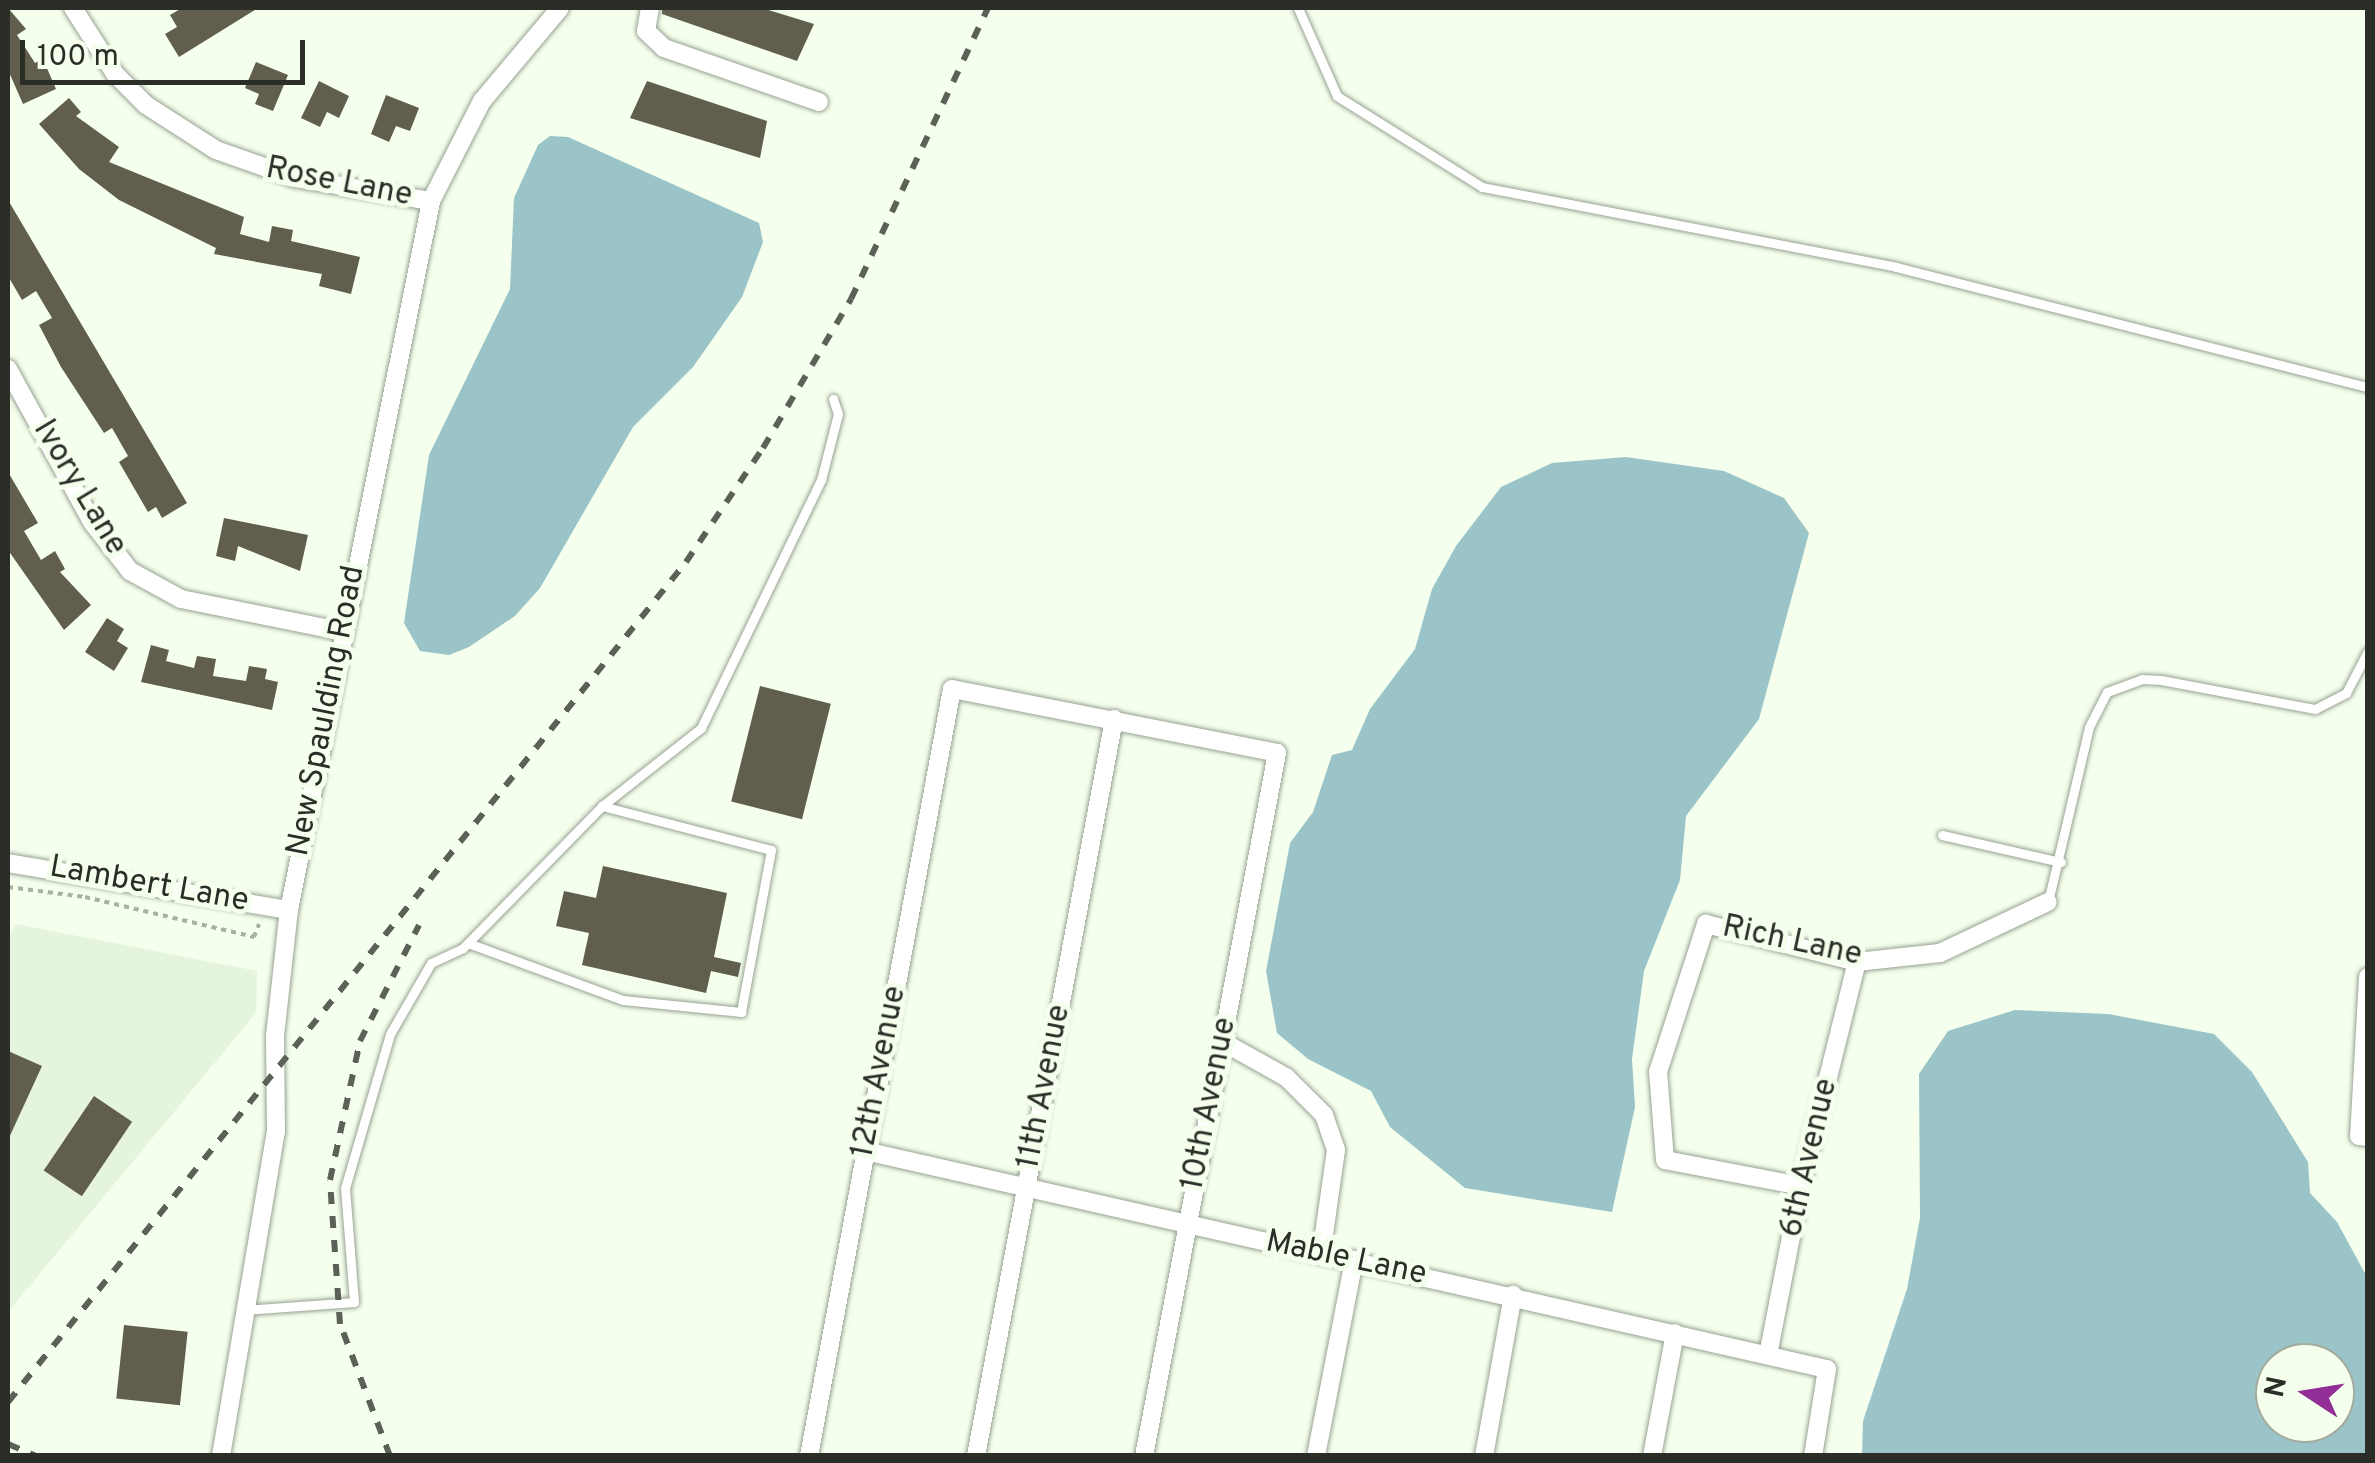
<!DOCTYPE html>
<style>
body{margin:0}
#map{position:relative;width:2375px;height:1463px;overflow:hidden;background:#f4ffed;font-family:Overpass,sans-serif}
div>[style]{position:absolute}
[style*='--x']{left:calc(var(--x)*1px);top:calc(var(--y)*1px);width:calc(var(--w)*1px);rotate:calc(var(--a)*1deg)}
.built>*{inset:0;background:#e5f4dc}
.water>*{inset:0;background:#9ac4c7}
.building>*{inset:0;background:#615e4e;transform-origin:0 0}
.path>*{height:4px;margin-top:-2px;transform-origin:0;background:repeating-linear-gradient(90deg,#a8b1a3 0 5px,transparent 0 10px)}
.roads{filter:drop-shadow(0 0 2px #98a292) drop-shadow(0 0 2px #98a292)}
.service>*{height:9px;margin:-4.5px;padding:0 4.5px;transform-origin:4.5px;border-radius:4.5px;background:#fff}
.minor>*{height:18px;margin:-9px;padding:0 9px;transform-origin:9px;border-radius:9px;background:#fff}
.rail>*{height:6px;margin-top:-3px;transform-origin:0;background:repeating-linear-gradient(90deg,#5b6157 0 12px,transparent 0 24px)}
span{translate:-50% -50%;white-space:nowrap;text-align:center;line-height:1.15;-webkit-text-stroke:10px #f4ffed;paint-order:stroke}
.street-label{font-size:32px;color:#2a2e27}
.frame{position:absolute;inset:0;border:10px solid #2a2e27;pointer-events:none}
.north{position:absolute;left:2255px;top:1343px;width:100px;height:100px;box-sizing:border-box;background:#f4ffed;border:2px solid #a3ab9e;border-radius:50%;rotate:282deg;font-size:28px;font-weight:700;line-height:40px;text-align:center;color:#2a2e27}
.north::after{content:'';display:block;margin:auto;width:35px;height:45px;background:#912f97;clip-path:polygon(50% 0,100% 100%,50% 72%,0 100%)}
.scale{position:absolute;left:20px;top:40px;width:285px;height:45px;box-sizing:border-box;border:5px solid #2a2e27;border-top:0;padding-left:12px;font-size:30px;line-height:35px;white-space:nowrap;color:#2a2e27;-webkit-text-stroke:8px #f4ffed;paint-order:stroke}
</style>
<div id="map">
<div class="built">
<i style="clip-path:polygon(16px 924px,257px 971px,256px 1013px,8px 1312px,8px 939px)"></i>
</div>
<div class="water">
<i style="clip-path:polygon(550px 136px,568px 137px,759px 223px,763px 242px,742px 297px,693px 367px,633px 427px,540px 588px,515px 616px,469px 647px,449px 655px,420px 651px,404px 623px,429px 455px,510px 289px,514px 198px,538px 145px)"></i>
<i style="clip-path:polygon(1626px 457px,1724px 471px,1784px 498px,1809px 533px,1759px 719px,1686px 816px,1680px 880px,1644px 971px,1632px 1059px,1635px 1107px,1612px 1212px,1465px 1188px,1390px 1127px,1371px 1091px,1308px 1059px,1277px 1033px,1266px 971px,1290px 843px,1313px 812px,1332px 755px,1352px 750px,1370px 709px,1415px 649px,1432px 589px,1456px 546px,1501px 487px,1552px 463px)"></i>
<i style="clip-path:polygon(evenodd,2015px 1010px,2108px 1014px,2214px 1034px,2252px 1072px,2308px 1162px,2310px 1193px,2337px 1222px,2367px 1277px,2367px 1455px,1862px 1455px,1863px 1421px,1907px 1289px,1920px 1218px,1919px 1074px,1948px 1031px,2015px 1010px,2275px 1363px,2335px 1363px,2335px 1423px,2275px 1423px,2275px 1363px)"></i>
</div>
<div class="building">
<i style="clip-path:polygon(8px 8px,26px 29px,17px 35px,35px 63px,43px 59px,56px 89px,23px 104px,8px 70px)"></i>
<i style="clip-path:polygon(182px 8px,258px 8px,179px 57px,165px 34px,177px 27px,170px 15px)"></i>
<i style="clip-path:polygon(662px 8px,762px 8px,814px 24px,797px 61px,662px 14px)"></i>
<i style="clip-path:polygon(256px 62px,288px 75px,273px 111px,255px 104px,259px 94px,245px 88px)"></i>
<i style="clip-path:polygon(319px 81px,349px 96px,339px 118px,327px 112px,320px 127px,301px 118px)"></i>
<i style="clip-path:polygon(647px 81px,767px 121px,760px 158px,630px 118px)"></i>
<i style="clip-path:polygon(386px 95px,419px 108px,410px 131px,396px 126px,389px 142px,371px 134px)"></i>
<i style="clip-path:polygon(69px 98px,81px 112px,76px 116px,119px 147px,109px 162px,244px 217px,240px 234px,269px 242px,272px 226px,293px 230px,291px 241px,360px 257px,351px 294px,319px 286px,322px 274px,214px 254px,216px 248px,119px 200px,79px 169px,39px 124px)"></i>
<i style="clip-path:polygon(8px 200px,187px 503px,162px 518px,156px 507px,148px 512px,119px 462px,128px 456px,112px 428px,104px 433px,61px 367px,39px 325px,52px 318px,36px 291px,22px 300px,8px 276px)"></i>
<i style="clip-path:polygon(8px 472px,38px 523px,24px 531px,41px 560px,55px 551px,65px 569px,60px 572px,91px 605px,64px 630px,8px 550px)"></i>
<i style="clip-path:polygon(224px 518px,308px 535px,300px 571px,238px 546px,235px 561px,216px 556px)"></i>
<i style="clip-path:polygon(107px 618px,124px 629px,117px 641px,128px 648px,114px 671px,85px 652px)"></i>
<i style="clip-path:polygon(151px 645px,169px 650px,166px 661px,194px 668px,197px 656px,216px 659px,213px 676px,246px 681px,249px 666px,267px 669px,265px 679px,278px 682px,272px 710px,141px 682px)"></i>
<i style="left:760px;top:686px;width:73px;height:119px;rotate:14deg"></i>
<i style="clip-path:polygon(603px 866px,727px 893px,714px 957px,741px 963px,738px 977px,711px 971px,706px 993px,582px 965px,589px 933px,556px 926px,564px 891px,596px 898px)"></i>
<i style="clip-path:polygon(8px 1051px,42px 1066px,8px 1140px)"></i>
<i style="left:94px;top:1096px;width:46px;height:90px;rotate:34deg"></i>
<i style="left:124px;top:1325px;width:64px;height:74px;rotate:6deg"></i>
</div>
<div class="path">
<i style="--x:8;--y:887;--w:78;--a:7.4"></i>
<i style="--x:85;--y:897;--w:174;--a:13.3"></i>
<i style="--x:254;--y:937;--w:14;--a:-69"></i>
</div>
<div class="roads">
<div class="service">
<i style="--x:1298;--y:8;--w:96;--a:66.1"></i>
<i style="--x:1337;--y:96;--w:171;--a:32.1"></i>
<i style="--x:1482;--y:187;--w:422;--a:10.9"></i>
<i style="--x:1896;--y:267;--w:487;--a:14.3"></i>
<i style="--x:1942;--y:835;--w:122;--a:12.8"></i>
<i style="--x:2048;--y:902;--w:180;--a:-76.8"></i>
<i style="--x:2089;--y:727;--w:39;--a:-63"></i>
<i style="--x:2107;--y:692;--w:37;--a:-20"></i>
<i style="--x:2142;--y:679;--w:19;--a:3"></i>
<i style="--x:2161;--y:680;--w:157;--a:10.7"></i>
<i style="--x:2315;--y:709;--w:35;--a:-27"></i>
<i style="--x:2346;--y:693;--w:47;--a:-62.4"></i>
<i style="--x:468;--y:943;--w:165;--a:20.2"></i>
<i style="--x:623;--y:1000;--w:119;--a:5.8"></i>
<i style="--x:741;--y:1012;--w:165;--a:-79.5"></i>
<i style="--x:771;--y:850;--w:175;--a:-165.4"></i>
<i style="--x:245;--y:1310;--w:109;--a:-4.2"></i>
<i style="--x:354;--y:1302;--w:114;--a:-94.5"></i>
<i style="--x:345;--y:1188;--w:160;--a:-73.7"></i>
<i style="--x:390;--y:1034;--w:82;--a:-60"></i>
<i style="--x:431;--y:963;--w:35;--a:-25"></i>
<i style="--x:463;--y:948;--w:199;--a:-45.6"></i>
<i style="--x:602;--y:806;--w:126;--a:-38.2"></i>
<i style="--x:701;--y:728;--w:276;--a:-64.2"></i>
<i style="--x:821;--y:480;--w:68;--a:-75.6"></i>
<i style="--x:838;--y:414;--w:16;--a:-108"></i>
</div>
<div class="minor">
<i style="--x:73;--y:8;--w:78;--a:57.5"></i>
<i style="--x:115;--y:74;--w:44;--a:45"></i>
<i style="--x:146;--y:105;--w:83;--a:32.7"></i>
<i style="--x:216;--y:150;--w:84;--a:19.5"></i>
<i style="--x:295;--y:178;--w:138;--a:9.6"></i>
<i style="--x:650;--y:8;--w:23;--a:100"></i>
<i style="--x:646;--y:31;--w:25;--a:43"></i>
<i style="--x:664;--y:48;--w:164;--a:19.2"></i>
<i style="--x:8;--y:369;--w:175;--a:61.2"></i>
<i style="--x:92;--y:522;--w:62;--a:52.2"></i>
<i style="--x:130;--y:571;--w:58;--a:28.8"></i>
<i style="--x:181;--y:599;--w:162;--a:11.4"></i>
<i style="--x:8;--y:863;--w:285;--a:9.5"></i>
<i style="--x:2368;--y:977;--w:159;--a:93.2"></i>
<i style="--x:2359;--y:1136;--w:9;--a:6"></i>
<i style="--x:1223;--y:1042;--w:72;--a:29.1"></i>
<i style="--x:1286;--y:1077;--w:54;--a:45"></i>
<i style="--x:1324;--y:1115;--w:37;--a:71"></i>
<i style="--x:1336;--y:1150;--w:106;--a:98.1"></i>
<i style="--x:865;--y:1151;--w:986;--a:12.77"></i>
<i style="--x:1827;--y:1369;--w:88;--a:99.1"></i>
<i style="--x:1801;--y:1186;--w:138;--a:-169.2"></i>
<i style="--x:1665;--y:1160;--w:88;--a:-94.5"></i>
<i style="--x:1658;--y:1072;--w:156;--a:-72"></i>
<i style="--x:1706;--y:924;--w:156;--a:14.1"></i>
<i style="--x:1857;--y:962;--w:83;--a:-6.2"></i>
<i style="--x:1940;--y:953;--w:119;--a:-25.3"></i>
<i style="--x:1768;--y:1355;--w:172;--a:-79"></i>
<i style="--x:1801;--y:1186;--w:231;--a:-76"></i>
<i style="--x:221;--y:1456;--w:329;--a:-80.4"></i>
<i style="--x:276;--y:1132;--w:96;--a:-90.6"></i>
<i style="--x:275;--y:1036;--w:127;--a:-83.7"></i>
<i style="--x:289;--y:910;--w:723;--a:-78.67"></i>
<i style="--x:431;--y:201;--w:112;--a:-63"></i>
<i style="--x:482;--y:101;--w:121;--a:-50"></i>
<i style="--x:809;--y:1456;--w:780;--a:-79.44"></i>
<i style="--x:952;--y:689;--w:331;--a:11.1"></i>
<i style="--x:1277;--y:753;--w:715;--a:100.71"></i>
<i style="--x:976;--y:1456;--w:750;--a:-79.39"></i>
<i style="--x:1316;--y:1456;--w:200;--a:-79"></i>
<i style="--x:1484;--y:1456;--w:164;--a:-79.8"></i>
<i style="--x:1652;--y:1456;--w:125;--a:-79.4"></i>
</div>
</div>
<div class="rail">
<i style="--x:8;--y:1402;--w:1079;--a:-51.09"></i>
<i style="--x:686;--y:562;--w:138;--a:-56"></i>
<i style="--x:763;--y:448;--w:173;--a:-59.4"></i>
<i style="--x:851;--y:299;--w:322;--a:-64.8"></i>
<i style="--x:8;--y:1444;--w:30;--a:23"></i>
<i style="--x:390;--y:1456;--w:141;--a:-110.7"></i>
<i style="--x:340;--y:1324;--w:144;--a:-94"></i>
<i style="--x:330;--y:1180;--w:142;--a:-77.8"></i>
<i style="--x:360;--y:1041;--w:130;--a:-63"></i>
</div>
<div class="street-label">
<span style="left:339px;top:183px;rotate:11deg">Rose Lane</span>
<span style="left:79px;top:488px;rotate:59deg">Ivory Lane</span>
<span style="left:327px;top:711px;rotate:-79deg">New Spaulding Road</span>
<span style="left:149px;top:885px;rotate:10deg">Lambert Lane</span>
<span style="left:1792px;top:942px;rotate:12deg">Rich Lane</span>
<span style="left:880px;top:1072px;rotate:-79deg">12th Avenue</span>
<span style="left:1045px;top:1087px;rotate:-79deg">11th Avenue</span>
<span style="left:1210px;top:1104px;rotate:-79deg">10th Avenue</span>
<span style="left:1810px;top:1158px;rotate:-77deg">6th Avenue</span>
<span style="left:1346px;top:1259px;rotate:12deg">Mable Lane</span>
</div>
<div class="frame"></div>
<div class="north">N</div>
<div class="scale">100 m</div>
</div>
